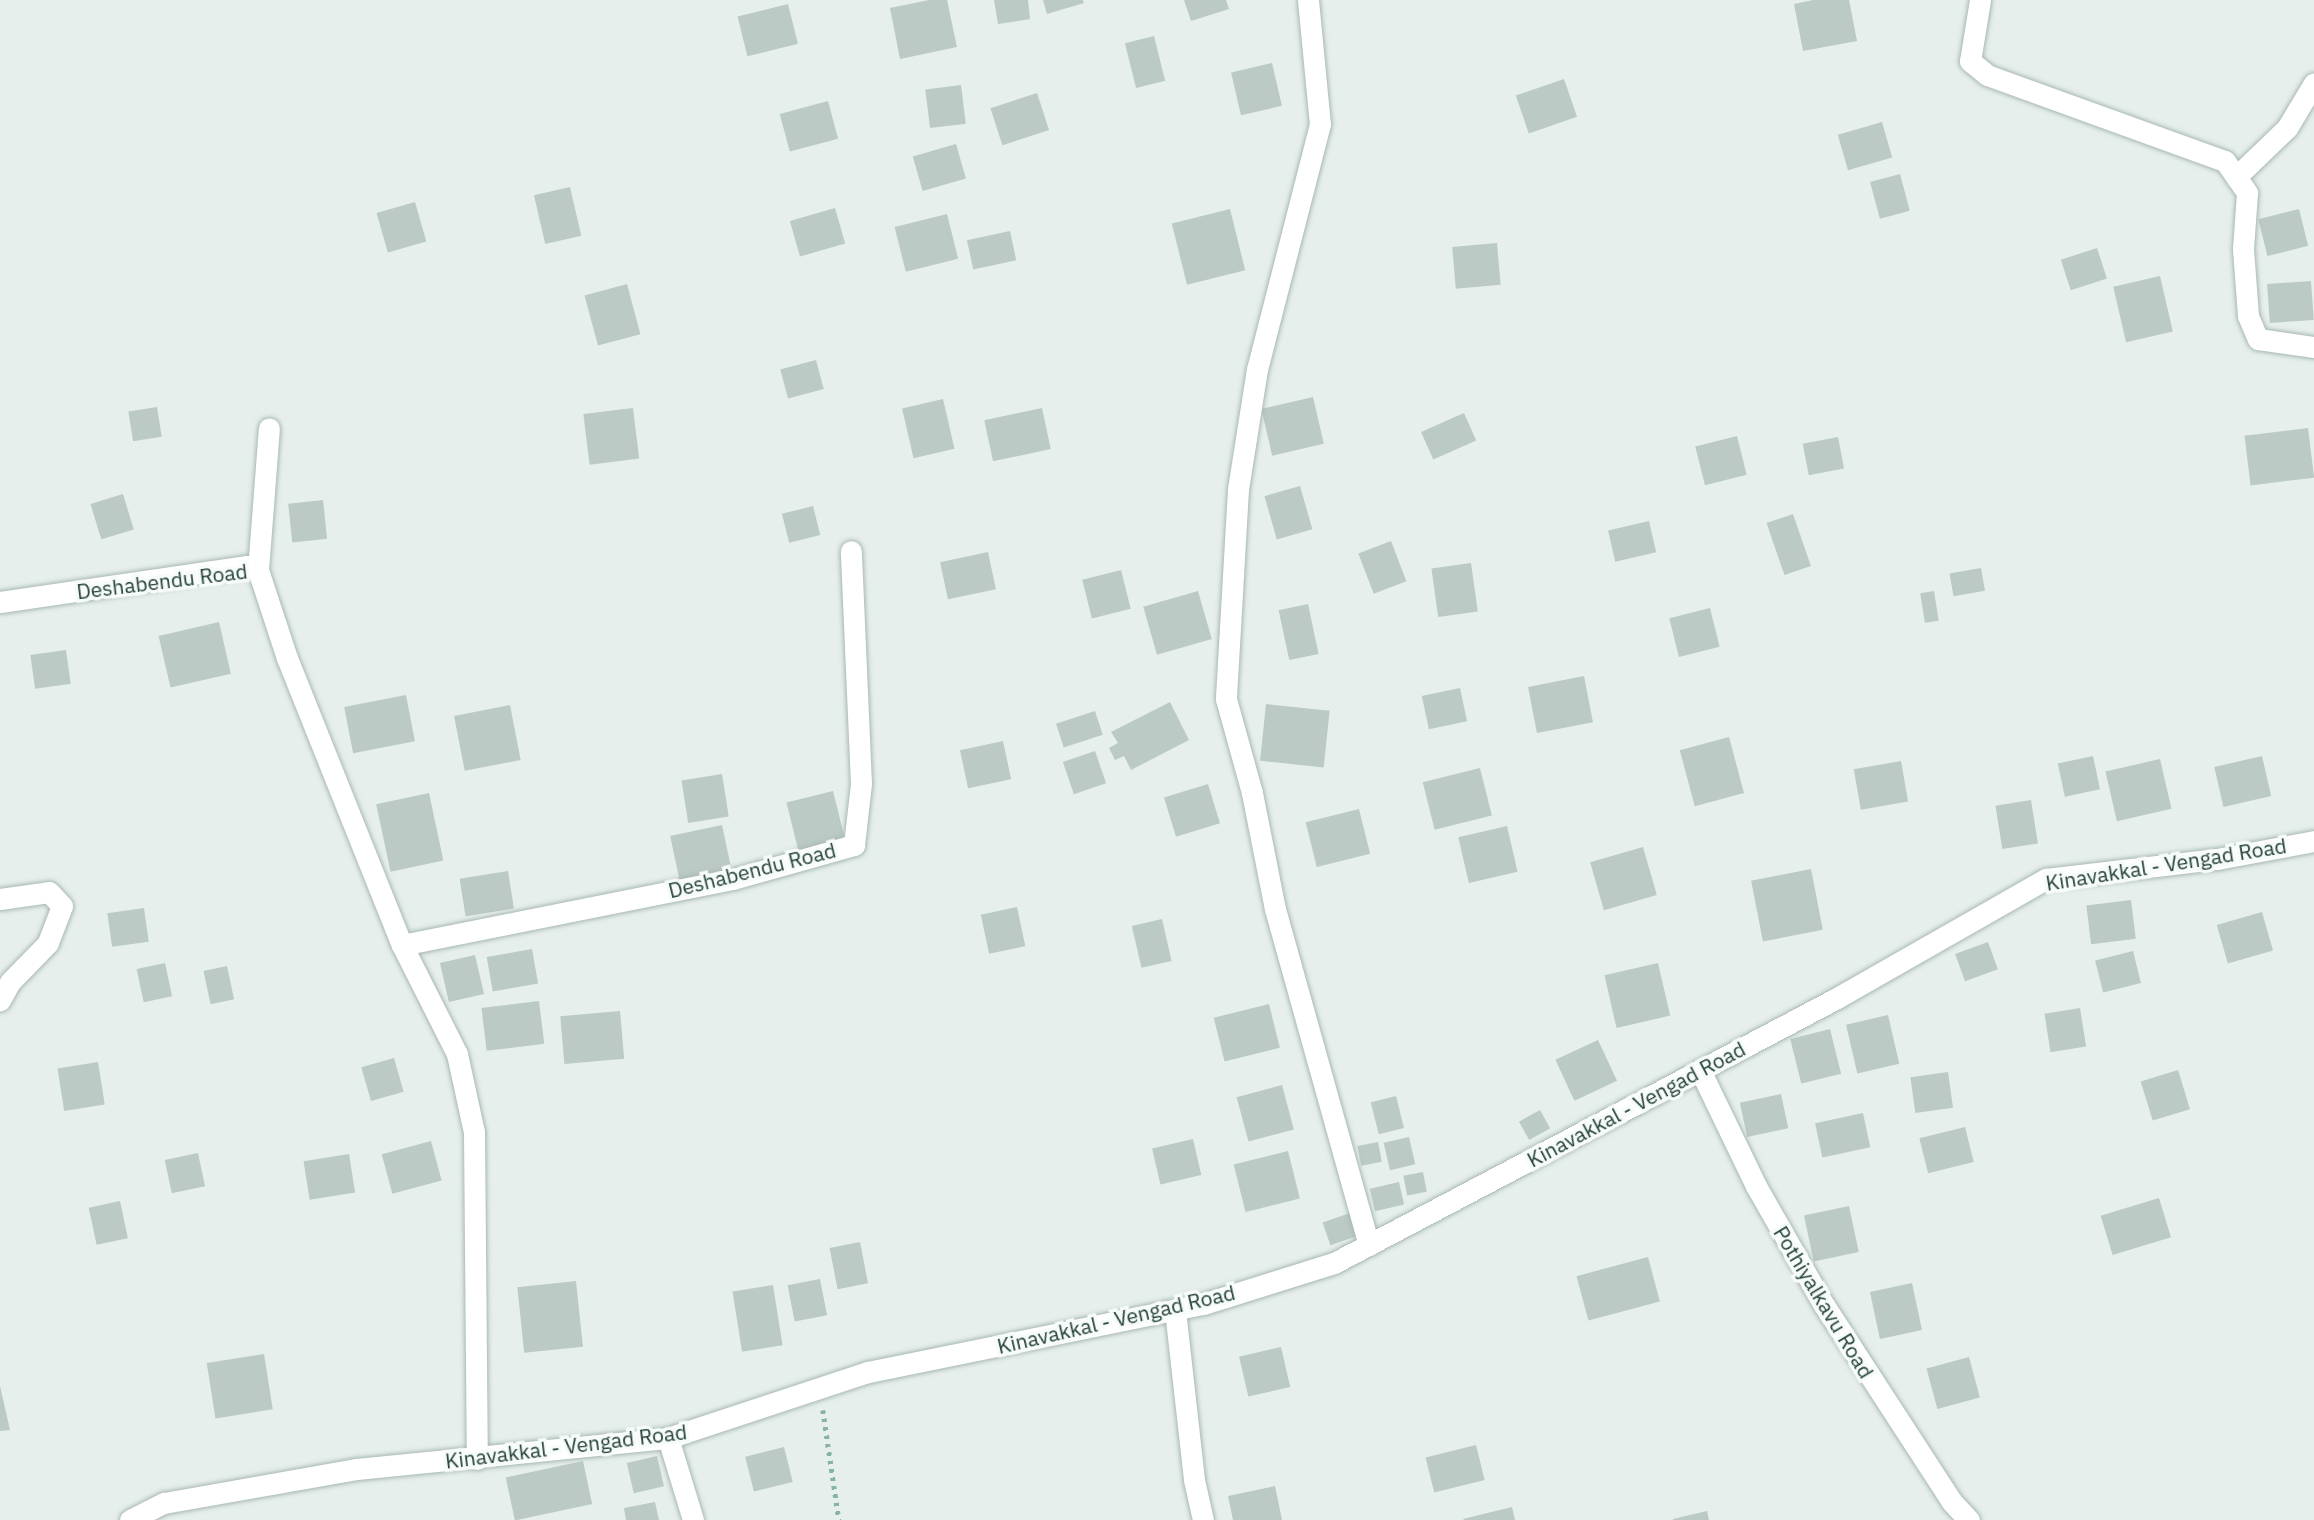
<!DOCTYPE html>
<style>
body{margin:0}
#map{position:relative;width:2314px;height:1520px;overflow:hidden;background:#e6efeb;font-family:"IBM Plex Sans",sans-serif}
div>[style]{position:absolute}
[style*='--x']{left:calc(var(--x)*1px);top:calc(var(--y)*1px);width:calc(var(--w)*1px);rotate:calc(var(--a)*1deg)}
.building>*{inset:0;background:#bbcac4;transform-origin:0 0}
.path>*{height:4.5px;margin-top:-2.25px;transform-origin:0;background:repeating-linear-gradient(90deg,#86b3a5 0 3.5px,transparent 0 8.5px)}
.roads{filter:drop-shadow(0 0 2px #a8b8b2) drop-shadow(0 0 2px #a8b8b2)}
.minor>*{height:21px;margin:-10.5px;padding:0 10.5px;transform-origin:10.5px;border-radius:10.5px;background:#fff}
.secondary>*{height:21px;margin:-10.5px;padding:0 10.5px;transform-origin:10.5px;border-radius:10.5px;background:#fff}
span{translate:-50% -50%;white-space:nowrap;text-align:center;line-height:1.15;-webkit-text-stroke:7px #f7fbf9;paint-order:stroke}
.street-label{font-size:21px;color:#24423a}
</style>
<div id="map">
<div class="building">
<i style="clip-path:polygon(929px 0,947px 0,957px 47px,900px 59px,890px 8px)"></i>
<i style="clip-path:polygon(994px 0,1028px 0,1030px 19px,998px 24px)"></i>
<i style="clip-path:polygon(1043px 0,1083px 0,1084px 3px,1047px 14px)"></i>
<i style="clip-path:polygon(1184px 0,1226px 0,1229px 9px,1191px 21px)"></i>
<i style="clip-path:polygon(1813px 0,1849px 0,1857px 41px,1803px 51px,1794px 4px)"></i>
<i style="left:788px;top:4px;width:41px;height:52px;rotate:76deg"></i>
<i style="left:1154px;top:36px;width:46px;height:30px;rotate:76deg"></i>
<i style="left:1272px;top:63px;width:44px;height:42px;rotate:77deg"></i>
<i style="left:1564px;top:79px;width:40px;height:51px;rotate:71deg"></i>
<i style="left:961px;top:85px;width:39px;height:36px;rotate:83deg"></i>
<i style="left:1037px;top:93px;width:39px;height:49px;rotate:72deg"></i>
<i style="left:828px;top:101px;width:39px;height:50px;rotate:75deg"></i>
<i style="left:1882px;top:122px;width:37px;height:46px;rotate:74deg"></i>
<i style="left:956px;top:144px;width:36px;height:45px;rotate:74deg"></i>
<i style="left:1900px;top:174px;width:38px;height:31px;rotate:75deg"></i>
<i style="left:570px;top:187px;width:50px;height:37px;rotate:77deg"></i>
<i style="left:415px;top:202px;width:41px;height:40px;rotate:74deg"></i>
<i style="left:835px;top:208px;width:37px;height:47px;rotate:74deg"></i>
<i style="left:1230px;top:209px;width:63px;height:60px;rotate:76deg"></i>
<i style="left:2299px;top:209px;width:38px;height:42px;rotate:76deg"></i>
<i style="left:947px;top:214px;width:46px;height:54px;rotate:76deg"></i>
<i style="left:1010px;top:231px;width:30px;height:44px;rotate:78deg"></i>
<i style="left:1497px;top:243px;width:42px;height:45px;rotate:85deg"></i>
<i style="left:2097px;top:248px;width:32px;height:38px;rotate:72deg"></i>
<i style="left:2160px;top:276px;width:57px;height:48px;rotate:77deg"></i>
<i style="left:2311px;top:281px;width:39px;height:44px;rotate:86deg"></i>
<i style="left:627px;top:284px;width:52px;height:44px;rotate:75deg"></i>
<i style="left:816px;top:360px;width:30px;height:37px;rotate:75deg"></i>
<i style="left:1313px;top:397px;width:48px;height:53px;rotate:77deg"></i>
<i style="left:943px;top:399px;width:51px;height:42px;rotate:77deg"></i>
<i style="left:157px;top:407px;width:30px;height:29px;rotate:81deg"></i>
<i style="left:633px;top:408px;width:51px;height:50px;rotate:83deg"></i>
<i style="left:1042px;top:408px;width:42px;height:59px;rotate:78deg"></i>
<i style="left:1464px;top:413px;width:30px;height:47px;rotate:66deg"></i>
<i style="left:2308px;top:428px;width:50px;height:64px;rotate:83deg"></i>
<i style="left:1737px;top:436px;width:40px;height:43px;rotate:76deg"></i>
<i style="left:1838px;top:437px;width:32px;height:36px;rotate:79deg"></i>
<i style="left:1300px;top:486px;width:45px;height:37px;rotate:74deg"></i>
<i style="left:123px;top:494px;width:37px;height:34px;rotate:73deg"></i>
<i style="left:323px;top:500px;width:39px;height:35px;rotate:84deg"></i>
<i style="left:813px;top:506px;width:30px;height:32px;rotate:76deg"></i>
<i style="left:1793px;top:514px;width:55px;height:28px;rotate:71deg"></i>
<i style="left:1649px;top:521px;width:32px;height:42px;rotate:77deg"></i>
<i style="left:1391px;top:541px;width:43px;height:35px;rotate:69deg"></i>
<i style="left:988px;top:552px;width:38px;height:49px;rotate:78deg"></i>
<i style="left:1471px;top:563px;width:49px;height:40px;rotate:82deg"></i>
<i style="left:1981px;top:568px;width:23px;height:32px;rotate:80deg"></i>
<i style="left:1121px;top:570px;width:40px;height:40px;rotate:76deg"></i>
<i style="left:1198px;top:591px;width:50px;height:57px;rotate:74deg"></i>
<i style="left:1934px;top:591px;width:30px;height:14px;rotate:81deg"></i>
<i style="left:1308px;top:604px;width:51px;height:30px;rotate:78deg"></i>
<i style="left:1710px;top:608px;width:40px;height:42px;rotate:76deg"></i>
<i style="left:219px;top:622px;width:53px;height:62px;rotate:77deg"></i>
<i style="left:66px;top:650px;width:34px;height:36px;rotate:82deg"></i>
<i style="left:1584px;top:676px;width:47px;height:57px;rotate:79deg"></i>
<i style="left:1460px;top:688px;width:34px;height:39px;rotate:78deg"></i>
<i style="left:406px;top:695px;width:47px;height:63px;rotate:79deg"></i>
<i style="clip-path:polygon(1170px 702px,1189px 740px,1131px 770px,1124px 756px,1115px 760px,1109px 748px,1118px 743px,1111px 732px)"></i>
<i style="left:1266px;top:704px;width:64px;height:57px;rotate:6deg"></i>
<i style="left:510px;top:705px;width:56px;height:57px;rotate:79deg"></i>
<i style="left:1095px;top:711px;width:25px;height:41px;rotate:72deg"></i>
<i style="left:1729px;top:737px;width:58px;height:51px;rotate:75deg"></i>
<i style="left:1003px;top:741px;width:39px;height:44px;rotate:78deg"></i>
<i style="left:1095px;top:751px;width:34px;height:34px;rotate:71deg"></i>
<i style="left:2093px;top:756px;width:34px;height:36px;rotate:78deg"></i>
<i style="left:2262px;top:756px;width:41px;height:49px;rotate:77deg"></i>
<i style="left:2160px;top:759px;width:51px;height:56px;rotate:77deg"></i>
<i style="left:1901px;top:761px;width:41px;height:48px;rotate:80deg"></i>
<i style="left:1480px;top:768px;width:49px;height:59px;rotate:76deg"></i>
<i style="left:722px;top:774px;width:43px;height:41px;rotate:81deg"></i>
<i style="left:1208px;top:784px;width:41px;height:46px;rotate:73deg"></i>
<i style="left:833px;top:791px;width:54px;height:48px;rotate:76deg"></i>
<i style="left:429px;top:793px;width:69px;height:54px;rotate:78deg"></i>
<i style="left:2031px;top:800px;width:44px;height:36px;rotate:81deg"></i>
<i style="left:1359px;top:809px;width:46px;height:55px;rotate:76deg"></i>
<i style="left:722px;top:825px;width:45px;height:53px;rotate:78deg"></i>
<i style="left:1507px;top:826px;width:47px;height:50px;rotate:77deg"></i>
<i style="left:1643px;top:847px;width:50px;height:55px;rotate:74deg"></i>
<i style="left:1811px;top:869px;width:62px;height:61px;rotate:79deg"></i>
<i style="left:508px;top:871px;width:38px;height:49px;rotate:81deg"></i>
<i style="left:2131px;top:900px;width:39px;height:45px;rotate:83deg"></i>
<i style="left:1017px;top:907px;width:40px;height:37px;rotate:78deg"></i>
<i style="left:144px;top:908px;width:34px;height:37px;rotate:82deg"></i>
<i style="left:2262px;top:912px;width:40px;height:47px;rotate:74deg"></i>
<i style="left:1162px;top:919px;width:43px;height:31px;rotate:77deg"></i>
<i style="left:1988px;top:942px;width:29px;height:35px;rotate:70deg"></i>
<i style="left:532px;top:949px;width:35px;height:46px;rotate:80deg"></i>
<i style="left:2133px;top:951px;width:33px;height:39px;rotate:76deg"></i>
<i style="left:475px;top:955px;width:40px;height:36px;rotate:77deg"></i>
<i style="left:165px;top:963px;width:34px;height:29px;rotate:78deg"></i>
<i style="left:1658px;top:963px;width:54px;height:55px;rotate:77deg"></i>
<i style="left:227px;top:966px;width:34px;height:24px;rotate:78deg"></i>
<i style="left:539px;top:1001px;width:43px;height:58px;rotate:83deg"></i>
<i style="left:1269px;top:1004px;width:45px;height:57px;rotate:76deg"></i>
<i style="left:2080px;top:1008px;width:39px;height:36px;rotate:81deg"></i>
<i style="left:620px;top:1011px;width:48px;height:60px;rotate:85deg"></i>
<i style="left:1888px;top:1015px;width:50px;height:43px;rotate:77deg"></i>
<i style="left:1830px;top:1029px;width:46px;height:41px;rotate:76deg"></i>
<i style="left:1598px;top:1040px;width:45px;height:47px;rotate:65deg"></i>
<i style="left:394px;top:1058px;width:35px;height:34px;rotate:74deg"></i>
<i style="left:98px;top:1062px;width:43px;height:41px;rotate:81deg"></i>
<i style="left:2178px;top:1070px;width:41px;height:39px;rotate:73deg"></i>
<i style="left:1948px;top:1072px;width:36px;height:38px;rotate:82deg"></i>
<i style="left:1282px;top:1085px;width:46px;height:47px;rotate:75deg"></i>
<i style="left:1781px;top:1094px;width:35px;height:42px;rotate:78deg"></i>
<i style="left:1396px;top:1096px;width:33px;height:26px;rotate:76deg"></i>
<i style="left:1540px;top:1110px;width:21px;height:24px;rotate:61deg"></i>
<i style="left:1863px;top:1113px;width:35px;height:49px;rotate:78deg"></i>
<i style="left:1965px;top:1127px;width:36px;height:47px;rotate:76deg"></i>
<i style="left:1409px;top:1137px;width:28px;height:26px;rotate:77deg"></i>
<i style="left:1193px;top:1139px;width:37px;height:42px;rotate:77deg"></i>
<i style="left:431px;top:1141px;width:41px;height:51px;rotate:75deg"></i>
<i style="left:1378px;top:1142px;width:20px;height:21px;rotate:79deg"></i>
<i style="left:1288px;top:1151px;width:49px;height:56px;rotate:76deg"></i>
<i style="left:198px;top:1153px;width:34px;height:34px;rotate:78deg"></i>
<i style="left:349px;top:1154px;width:39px;height:46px;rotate:81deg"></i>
<i style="left:1423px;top:1172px;width:20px;height:20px;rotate:79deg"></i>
<i style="left:1399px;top:1182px;width:23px;height:30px;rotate:77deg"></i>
<i style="left:2159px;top:1198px;width:41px;height:61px;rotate:73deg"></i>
<i style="left:120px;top:1201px;width:38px;height:32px;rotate:78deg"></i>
<i style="left:1849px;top:1206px;width:47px;height:46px;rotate:78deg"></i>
<i style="left:1350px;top:1213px;width:24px;height:29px;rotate:71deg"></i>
<i style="left:860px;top:1242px;width:42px;height:31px;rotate:79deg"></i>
<i style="left:1648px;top:1257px;width:46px;height:74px;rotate:75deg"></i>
<i style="left:820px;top:1279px;width:37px;height:33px;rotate:79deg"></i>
<i style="left:576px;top:1281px;width:66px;height:59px;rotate:84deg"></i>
<i style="left:1912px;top:1283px;width:48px;height:43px;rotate:78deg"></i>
<i style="left:773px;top:1285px;width:61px;height:41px;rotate:81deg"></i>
<i style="left:1281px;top:1347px;width:41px;height:43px;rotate:77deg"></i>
<i style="left:264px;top:1354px;width:56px;height:58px;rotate:81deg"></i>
<i style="left:1969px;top:1357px;width:42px;height:44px;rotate:75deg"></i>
<i style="clip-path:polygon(0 1386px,10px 1430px,0 1431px)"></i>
<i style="left:1476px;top:1445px;width:36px;height:52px;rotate:76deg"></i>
<i style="left:784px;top:1447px;width:36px;height:40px;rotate:76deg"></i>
<i style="left:657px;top:1456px;width:31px;height:31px;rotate:77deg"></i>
<i style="left:583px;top:1461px;width:44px;height:79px;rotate:78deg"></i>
<i style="clip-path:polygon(1275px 1486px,1282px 1520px,1233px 1520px,1228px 1496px)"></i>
<i style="clip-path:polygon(655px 1502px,659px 1520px,626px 1520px,624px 1508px)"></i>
<i style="clip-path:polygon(1512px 1507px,1515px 1520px,1464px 1520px,1463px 1519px)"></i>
<i style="clip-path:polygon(1707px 1511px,1709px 1520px,1673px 1520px,1673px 1519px)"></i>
</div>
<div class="path">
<i style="--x:823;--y:1410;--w:111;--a:81.7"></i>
</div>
<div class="roads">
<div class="minor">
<i style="--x:1308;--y:0;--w:125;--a:84.5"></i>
<i style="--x:1320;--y:124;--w:253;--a:104.4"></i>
<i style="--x:1257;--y:369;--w:121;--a:99"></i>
<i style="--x:1238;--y:489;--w:210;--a:93.3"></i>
<i style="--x:1226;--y:699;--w:98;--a:74.5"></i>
<i style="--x:1252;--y:793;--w:118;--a:78.8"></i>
<i style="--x:1275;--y:909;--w:349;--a:74.4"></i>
<i style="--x:1980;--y:0;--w:62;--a:99.3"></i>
<i style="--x:1970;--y:61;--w:22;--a:39"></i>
<i style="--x:1987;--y:75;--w:253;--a:19.9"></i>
<i style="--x:2225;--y:161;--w:39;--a:55"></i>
<i style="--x:2247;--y:193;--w:56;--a:94.1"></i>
<i style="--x:2243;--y:249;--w:67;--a:85.7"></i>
<i style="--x:2248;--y:316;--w:25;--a:67"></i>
<i style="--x:2258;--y:339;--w:57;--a:8.1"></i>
<i style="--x:2236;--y:177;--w:71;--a:-43.9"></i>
<i style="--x:2287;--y:128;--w:52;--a:-59"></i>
<i style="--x:258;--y:570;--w:142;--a:-85.6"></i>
<i style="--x:0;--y:602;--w:250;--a:-8.3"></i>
<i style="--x:247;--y:566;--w:12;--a:20"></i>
<i style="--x:258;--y:570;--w:93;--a:71.8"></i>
<i style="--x:287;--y:658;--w:309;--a:68.2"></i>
<i style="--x:402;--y:945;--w:122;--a:63.2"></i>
<i style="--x:457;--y:1054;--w:80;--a:77.7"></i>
<i style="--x:474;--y:1132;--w:327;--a:89.5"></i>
<i style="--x:0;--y:899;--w:49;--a:-8.1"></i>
<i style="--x:49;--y:892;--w:19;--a:47"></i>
<i style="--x:62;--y:906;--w:40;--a:111"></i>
<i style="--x:48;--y:943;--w:54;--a:134.3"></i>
<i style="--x:10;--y:982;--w:21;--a:119"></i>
<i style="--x:402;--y:945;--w:338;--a:-11.3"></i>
<i style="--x:733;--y:879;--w:126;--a:-15.7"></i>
<i style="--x:854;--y:845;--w:61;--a:-83.5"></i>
<i style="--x:861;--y:784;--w:233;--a:-92.5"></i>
<i style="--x:1700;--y:1070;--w:129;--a:64.2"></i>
<i style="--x:1756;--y:1186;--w:137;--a:60.3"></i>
<i style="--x:1824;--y:1305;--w:235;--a:57"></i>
<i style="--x:1952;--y:1502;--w:25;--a:47"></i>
<i style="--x:1175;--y:1310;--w:171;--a:83.6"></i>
<i style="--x:1194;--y:1480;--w:41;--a:77.3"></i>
<i style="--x:668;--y:1438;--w:86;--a:73"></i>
</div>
<div class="secondary">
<i style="--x:130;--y:1520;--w:38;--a:-27"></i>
<i style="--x:164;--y:1503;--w:196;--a:-10"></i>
<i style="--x:357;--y:1469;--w:313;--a:-5.7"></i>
<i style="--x:668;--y:1438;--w:211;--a:-18.3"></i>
<i style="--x:868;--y:1372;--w:342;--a:-11.5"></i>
<i style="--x:1203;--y:1304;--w:137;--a:-17.4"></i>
<i style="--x:1334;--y:1263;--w:569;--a:-27.78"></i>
<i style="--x:1837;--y:998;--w:241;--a:-29.7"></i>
<i style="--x:2046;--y:879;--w:172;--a:-6.7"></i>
<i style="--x:2217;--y:859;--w:99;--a:-10.5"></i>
</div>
</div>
<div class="street-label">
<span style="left:162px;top:581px;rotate:-7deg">Deshabendu Road</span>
<span style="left:2166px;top:864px;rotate:-9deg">Kinavakkal - Vengad Road</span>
<span style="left:752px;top:870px;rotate:-14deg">Deshabendu Road</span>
<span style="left:1636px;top:1104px;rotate:-28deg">Kinavakkal - Vengad Road</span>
<span style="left:1824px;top:1302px;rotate:59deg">Pothiyalkavu Road</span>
<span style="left:1116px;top:1319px;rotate:-13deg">Kinavakkal - Vengad Road</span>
<span style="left:566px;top:1446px;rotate:-7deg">Kinavakkal - Vengad Road</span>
</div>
</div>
